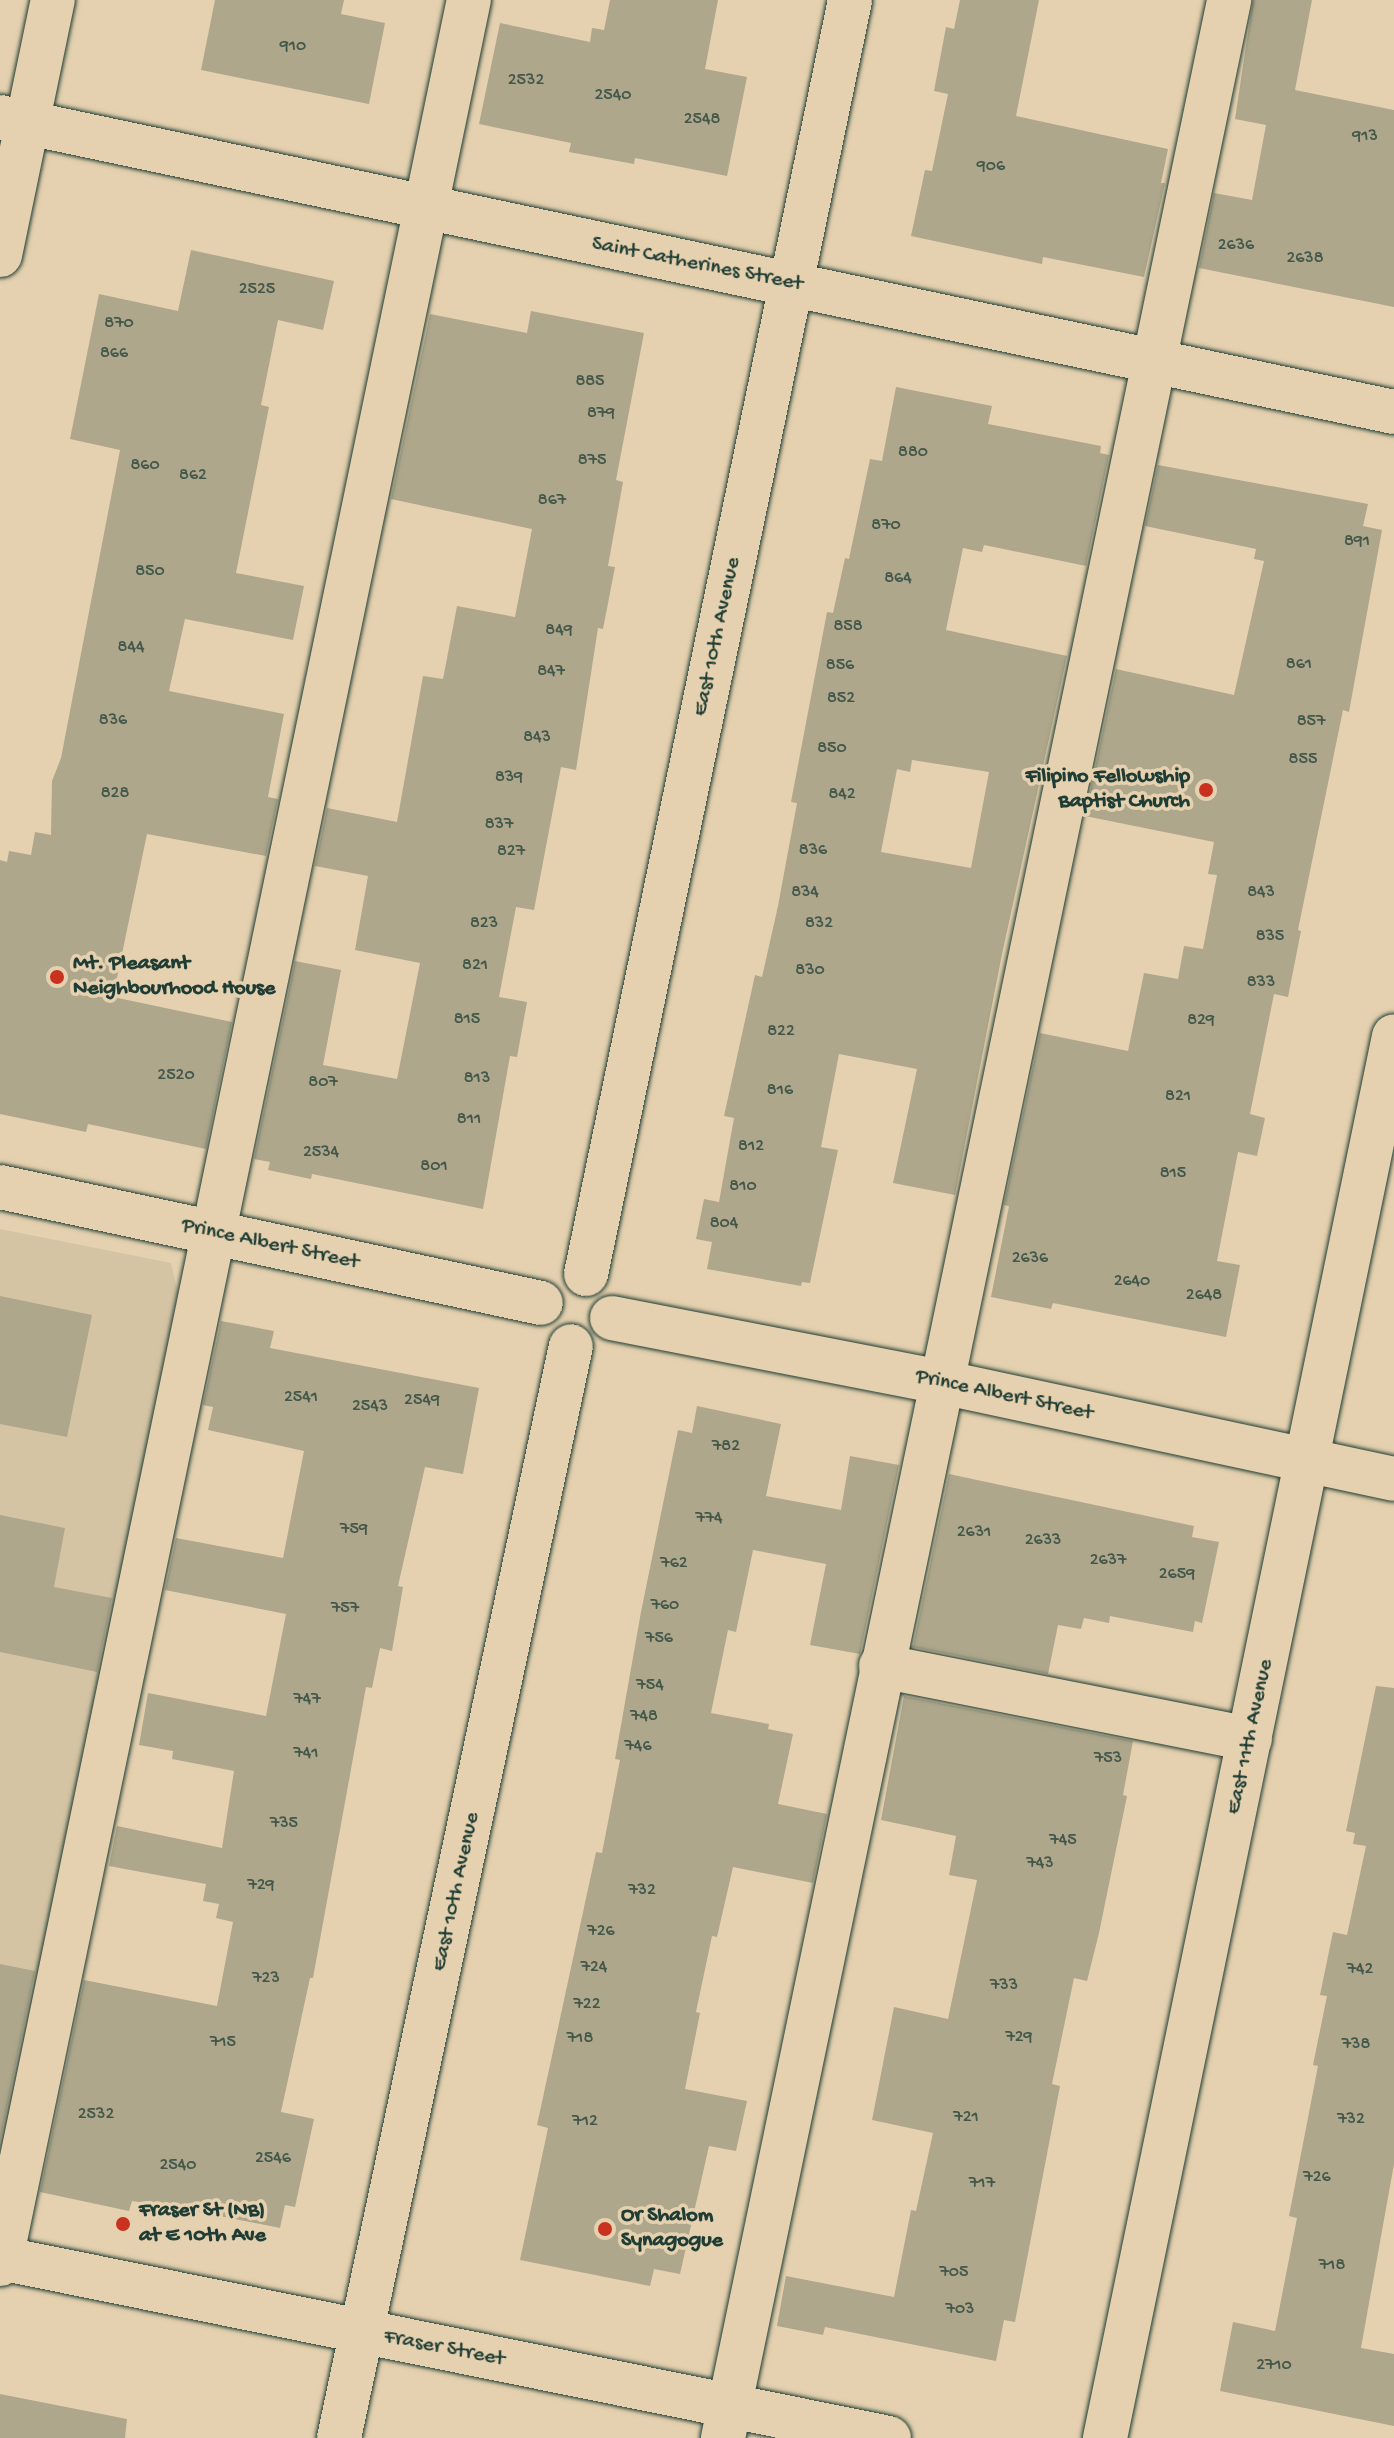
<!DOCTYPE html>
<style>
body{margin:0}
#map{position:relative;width:1394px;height:2438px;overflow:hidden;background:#e5d1af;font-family:"Gochi Hand",sans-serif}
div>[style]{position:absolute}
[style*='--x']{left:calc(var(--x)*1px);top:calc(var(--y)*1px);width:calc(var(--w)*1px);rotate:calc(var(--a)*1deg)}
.built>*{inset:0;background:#d4c4a4}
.building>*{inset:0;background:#aea78c}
.roads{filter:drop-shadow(0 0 2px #1f3d34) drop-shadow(0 0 2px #1f3d34)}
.minor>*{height:44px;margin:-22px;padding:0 22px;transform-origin:22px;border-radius:22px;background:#e5d1af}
.major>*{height:44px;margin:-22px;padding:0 22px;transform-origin:22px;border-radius:22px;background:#e5d1af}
.dots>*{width:22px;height:22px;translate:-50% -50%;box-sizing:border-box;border:4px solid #e5d1af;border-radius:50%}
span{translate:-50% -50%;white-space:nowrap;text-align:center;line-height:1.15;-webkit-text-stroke:7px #e5d1af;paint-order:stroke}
.number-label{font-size:18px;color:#43584a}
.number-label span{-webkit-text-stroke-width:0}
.street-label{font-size:22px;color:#1f3d34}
.poi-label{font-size:22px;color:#1f3d34;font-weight:700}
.right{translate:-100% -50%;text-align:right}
.left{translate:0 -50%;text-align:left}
</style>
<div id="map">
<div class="built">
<i style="clip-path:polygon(0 1229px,171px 1263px,178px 1293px,0 2178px)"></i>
</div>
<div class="building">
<i style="clip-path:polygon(215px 0,344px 0,341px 14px,385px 23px,369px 104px,201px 70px)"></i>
<i style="clip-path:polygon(610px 0,718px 0,705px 69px,747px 77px,727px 176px,635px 158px,634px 164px,569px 152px,571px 143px,479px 124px,500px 23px,590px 42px,592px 28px,604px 30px)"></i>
<i style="clip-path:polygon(960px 0,1039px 0,1016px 116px,1168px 149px,1161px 183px,1165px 183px,1144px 277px,1043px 257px,1042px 264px,911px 236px,925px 170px,932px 171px,948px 94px,934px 91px,946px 27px,954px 29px)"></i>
<i style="clip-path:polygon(1253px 0,1312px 0,1295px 90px,1394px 110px,1394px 307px,1199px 268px,1214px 193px,1252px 200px,1266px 125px,1235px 119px)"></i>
<i style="clip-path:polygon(191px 250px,334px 281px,323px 330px,278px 320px,261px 405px,269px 407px,236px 573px,304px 586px,293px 640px,185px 619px,169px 691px,284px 714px,268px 797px,278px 799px,266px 856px,147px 834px,113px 997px,232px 1022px,206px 1149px,88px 1124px,86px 1132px,0 1114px,0 860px,7px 862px,9px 851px,31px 855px,35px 832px,51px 835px,52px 781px,61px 758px,120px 450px,70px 439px,99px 294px,178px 311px)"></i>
<i style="clip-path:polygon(531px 311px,644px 333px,616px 480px,623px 482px,608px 566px,615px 567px,603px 629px,598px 628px,576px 770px,561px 767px,534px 910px,516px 907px,499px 997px,527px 1002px,517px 1057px,510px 1056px,483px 1209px,312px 1174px,311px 1179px,268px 1170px,270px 1162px,254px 1159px,295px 961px,341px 970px,323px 1065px,397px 1079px,420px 963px,355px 950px,368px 876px,315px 866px,327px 808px,397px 822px,423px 676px,443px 679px,457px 606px,515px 617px,532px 529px,391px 499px,430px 314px,527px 333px)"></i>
<i style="clip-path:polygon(evenodd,896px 387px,992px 406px,988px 424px,1101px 446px,1100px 453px,1109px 455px,1086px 566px,984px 545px,982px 552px,963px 548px,946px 630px,1067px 656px,1002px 954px,955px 1195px,893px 1183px,917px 1069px,839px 1054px,821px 1147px,838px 1150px,810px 1283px,802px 1282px,801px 1286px,707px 1269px,712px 1242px,696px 1239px,704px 1199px,719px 1202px,734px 1118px,724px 1116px,755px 975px,762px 977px,778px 906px,797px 803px,791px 802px,827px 612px,833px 613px,845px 558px,849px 559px,870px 459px,882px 461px,896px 387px,912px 760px,989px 772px,971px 868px,881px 852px,897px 769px,910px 772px,912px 760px)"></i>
<i style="clip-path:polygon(1158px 465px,1368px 504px,1363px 526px,1382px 530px,1349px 712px,1343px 710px,1298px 930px,1301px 931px,1288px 997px,1274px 994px,1250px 1114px,1265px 1118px,1257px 1156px,1238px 1152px,1217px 1261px,1240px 1265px,1226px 1337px,1053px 1303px,1051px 1309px,991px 1297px,1009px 1206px,1004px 1205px,1040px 1033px,1128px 1051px,1144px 973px,1178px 979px,1184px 946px,1203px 949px,1217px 875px,1208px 874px,1214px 842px,1085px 816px,1116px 669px,1234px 695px,1264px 561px,1254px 559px,1256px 549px,1145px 526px)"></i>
<i style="clip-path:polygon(0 1296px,92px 1315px,67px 1437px,0 1424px)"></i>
<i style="clip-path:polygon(221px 1321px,274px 1331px,270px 1348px,479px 1388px,463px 1474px,425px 1467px,398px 1586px,403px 1587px,392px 1651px,380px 1648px,372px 1688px,366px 1687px,313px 1978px,310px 1978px,281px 2112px,314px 2119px,295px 2207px,285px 2205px,280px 2228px,184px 2209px,132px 2201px,129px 2211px,40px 2192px,84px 1980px,217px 2006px,233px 1922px,216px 1918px,219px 1904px,203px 1901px,206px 1884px,109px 1866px,117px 1826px,222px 1848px,234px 1771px,172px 1759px,173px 1751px,139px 1745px,148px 1693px,266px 1716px,286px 1614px,165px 1590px,176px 1538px,283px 1558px,304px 1451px,208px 1430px,213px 1407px,203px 1405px)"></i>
<i style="clip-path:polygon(697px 1406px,781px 1424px,766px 1496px,841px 1510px,850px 1456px,899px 1465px,860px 1654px,810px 1645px,826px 1564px,753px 1550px,736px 1632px,728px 1630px,711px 1713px,769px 1724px,768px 1729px,793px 1734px,778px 1804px,827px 1814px,813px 1883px,733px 1867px,717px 1937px,712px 1936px,696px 2012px,700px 2013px,685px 2089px,747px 2101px,736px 2151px,709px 2146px,680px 2274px,654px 2269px,650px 2286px,520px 2260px,548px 2128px,537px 2125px,596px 1852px,602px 1853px,620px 1760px,615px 1759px,641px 1612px,678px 1430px,692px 1433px)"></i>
<i style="clip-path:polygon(949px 1474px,1194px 1526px,1192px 1537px,1219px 1542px,1202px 1623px,1195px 1621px,1193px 1632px,1110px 1616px,1109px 1623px,1084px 1618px,1081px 1629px,1058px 1625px,1048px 1674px,913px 1647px)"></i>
<i style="clip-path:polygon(0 1515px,65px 1528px,54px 1587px,112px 1598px,97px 1672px,0 1652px)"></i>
<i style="clip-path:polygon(1376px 1686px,1394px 1688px,1394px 2164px,1361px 2348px,1394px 2354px,1394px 2426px,1220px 2391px,1233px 2322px,1275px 2331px,1297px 2218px,1289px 2216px,1318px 2066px,1313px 2065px,1327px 1996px,1320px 1995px,1333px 1932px,1347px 1935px,1366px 1846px,1353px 1844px,1355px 1833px,1346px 1831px)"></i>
<i style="clip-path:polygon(904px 1696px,1133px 1741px,1123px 1795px,1127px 1796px,1099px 1933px,1087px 1981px,1074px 1978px,1052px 2084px,1060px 2086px,1015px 2322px,1004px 2320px,996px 2361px,825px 2327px,823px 2335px,777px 2326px,786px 2276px,894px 2297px,911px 2210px,916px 2211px,933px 2133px,872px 2120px,894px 2007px,948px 2019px,977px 1880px,949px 1875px,956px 1836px,881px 1820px)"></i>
<i style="clip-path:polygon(0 1964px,35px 1971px,0 2141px)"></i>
<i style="clip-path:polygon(0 2394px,127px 2419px,125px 2438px,0 2438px)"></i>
</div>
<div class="roads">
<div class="minor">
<i style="--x:0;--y:117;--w:1425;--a:11.95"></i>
<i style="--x:0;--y:1187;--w:553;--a:12.1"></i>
<i style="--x:586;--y:1274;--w:1301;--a:-78.29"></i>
<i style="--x:612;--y:1318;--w:336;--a:11"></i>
<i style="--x:942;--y:1382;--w:462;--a:12.1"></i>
<i style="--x:881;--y:1666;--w:376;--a:11.2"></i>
<i style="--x:0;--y:2258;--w:907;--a:11.45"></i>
<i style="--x:0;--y:2264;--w:2312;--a:-78.3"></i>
<i style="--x:339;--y:2438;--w:1116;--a:-78.01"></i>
<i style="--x:723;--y:2438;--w:2490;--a:-78.27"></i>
<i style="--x:1105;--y:2438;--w:1431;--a:-78.35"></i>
</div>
<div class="major">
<i style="--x:0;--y:255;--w:260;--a:-78.3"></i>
</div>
</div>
<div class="dots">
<i style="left:1206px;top:790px;background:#c8321e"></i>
<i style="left:57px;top:977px;background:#c8321e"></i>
<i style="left:123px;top:2224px;background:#c8321e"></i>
<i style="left:605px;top:2229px;background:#c8321e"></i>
</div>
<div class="number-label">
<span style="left:293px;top:47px">910</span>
<span style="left:526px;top:81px">2532</span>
<span style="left:613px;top:96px">2540</span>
<span style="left:702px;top:120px">2548</span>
<span style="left:1365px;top:137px">913</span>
<span style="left:991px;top:167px">906</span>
<span style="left:1236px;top:246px">2636</span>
<span style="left:1305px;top:259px">2638</span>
<span style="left:257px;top:290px">2525</span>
<span style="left:119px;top:324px">870</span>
<span style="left:114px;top:354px">866</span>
<span style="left:590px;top:382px">885</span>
<span style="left:601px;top:414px">879</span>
<span style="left:913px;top:453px">880</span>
<span style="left:592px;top:461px">875</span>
<span style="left:145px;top:466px">860</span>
<span style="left:193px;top:476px">862</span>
<span style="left:552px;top:501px">867</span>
<span style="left:886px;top:526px">870</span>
<span style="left:1357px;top:542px">891</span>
<span style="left:150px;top:572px">850</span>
<span style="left:898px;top:579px">864</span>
<span style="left:848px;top:627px">858</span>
<span style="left:559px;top:631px">849</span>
<span style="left:131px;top:648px">844</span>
<span style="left:1299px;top:665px">861</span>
<span style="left:840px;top:666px">856</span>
<span style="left:551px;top:672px">847</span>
<span style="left:841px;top:699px">852</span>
<span style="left:113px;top:721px">836</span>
<span style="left:1311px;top:722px">857</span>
<span style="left:537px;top:738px">843</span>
<span style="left:832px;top:749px">850</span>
<span style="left:1303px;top:760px">855</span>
<span style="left:509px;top:778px">839</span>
<span style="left:115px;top:794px">828</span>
<span style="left:842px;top:795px">842</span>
<span style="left:499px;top:825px">837</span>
<span style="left:813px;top:851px">836</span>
<span style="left:511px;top:852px">827</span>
<span style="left:805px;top:893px">834</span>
<span style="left:1261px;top:893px">843</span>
<span style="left:484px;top:924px">823</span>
<span style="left:819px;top:924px">832</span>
<span style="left:1270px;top:937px">835</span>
<span style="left:475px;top:966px">821</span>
<span style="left:810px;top:971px">830</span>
<span style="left:1261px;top:983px">833</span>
<span style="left:467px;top:1020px">815</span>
<span style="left:1201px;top:1021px">829</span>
<span style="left:781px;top:1032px">822</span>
<span style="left:176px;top:1076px">2520</span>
<span style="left:477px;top:1079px">813</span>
<span style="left:323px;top:1083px">807</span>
<span style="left:780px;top:1091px">816</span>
<span style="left:1178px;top:1097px">821</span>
<span style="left:469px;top:1120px">811</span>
<span style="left:751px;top:1147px">812</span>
<span style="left:321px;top:1153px">2534</span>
<span style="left:434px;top:1167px">801</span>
<span style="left:1173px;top:1174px">815</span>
<span style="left:743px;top:1187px">810</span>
<span style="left:724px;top:1224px">804</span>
<span style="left:1030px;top:1259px">2636</span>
<span style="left:1132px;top:1282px">2640</span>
<span style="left:1204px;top:1296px">2648</span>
<span style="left:301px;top:1398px">2541</span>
<span style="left:422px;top:1401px">2549</span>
<span style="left:370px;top:1407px">2543</span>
<span style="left:726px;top:1447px">782</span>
<span style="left:709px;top:1519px">774</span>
<span style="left:354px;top:1530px">759</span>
<span style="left:974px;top:1533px">2631</span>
<span style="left:1043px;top:1541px">2633</span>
<span style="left:1108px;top:1561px">2637</span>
<span style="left:674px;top:1564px">762</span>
<span style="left:1177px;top:1575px">2659</span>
<span style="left:665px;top:1606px">760</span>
<span style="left:345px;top:1609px">757</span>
<span style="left:659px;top:1639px">756</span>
<span style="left:650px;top:1686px">754</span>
<span style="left:307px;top:1700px">747</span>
<span style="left:644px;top:1717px">748</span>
<span style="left:638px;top:1747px">746</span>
<span style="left:306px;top:1754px">741</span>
<span style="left:1108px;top:1759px">753</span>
<span style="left:284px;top:1824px">735</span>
<span style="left:1063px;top:1841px">745</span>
<span style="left:1040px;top:1864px">743</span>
<span style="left:261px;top:1886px">729</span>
<span style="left:642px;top:1891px">732</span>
<span style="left:601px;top:1932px">726</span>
<span style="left:594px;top:1968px">724</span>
<span style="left:1360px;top:1970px">742</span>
<span style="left:266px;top:1979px">723</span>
<span style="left:1004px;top:1986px">733</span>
<span style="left:587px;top:2005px">722</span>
<span style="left:1019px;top:2038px">729</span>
<span style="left:580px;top:2039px">718</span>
<span style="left:223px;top:2043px">715</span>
<span style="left:1356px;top:2045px">738</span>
<span style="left:96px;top:2115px">2532</span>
<span style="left:966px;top:2118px">721</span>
<span style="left:1351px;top:2120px">732</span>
<span style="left:585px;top:2122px">712</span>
<span style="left:273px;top:2159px">2546</span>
<span style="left:178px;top:2166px">2540</span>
<span style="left:1317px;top:2178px">726</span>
<span style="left:982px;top:2184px">717</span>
<span style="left:1332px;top:2266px">718</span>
<span style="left:954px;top:2273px">705</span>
<span style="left:960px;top:2310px">703</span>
<span style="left:1274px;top:2366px">2710</span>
</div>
<div class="street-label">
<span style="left:697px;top:265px;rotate:11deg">Saint Catherines Street</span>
<span style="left:718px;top:637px;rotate:-78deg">East 10th Avenue</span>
<span style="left:270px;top:1245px;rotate:12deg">Prince Albert Street</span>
<span style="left:1004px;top:1396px;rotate:12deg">Prince Albert Street</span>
<span style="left:1251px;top:1737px;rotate:-78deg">East 11th Avenue</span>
<span style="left:457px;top:1892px;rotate:-78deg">East 10th Avenue</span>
<span style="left:444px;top:2349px;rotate:11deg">Fraser Street</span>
</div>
<div class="poi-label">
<span class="right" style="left:1190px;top:790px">Filipino Fellowship<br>Baptist Church</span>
<span class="left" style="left:73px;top:977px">Mt. Pleasant<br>Neighbourhood House</span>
<span class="left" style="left:139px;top:2224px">Fraser St (NB)<br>at E 10th Ave</span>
<span class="left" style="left:621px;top:2229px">Or Shalom<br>Synagogue</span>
</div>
</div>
